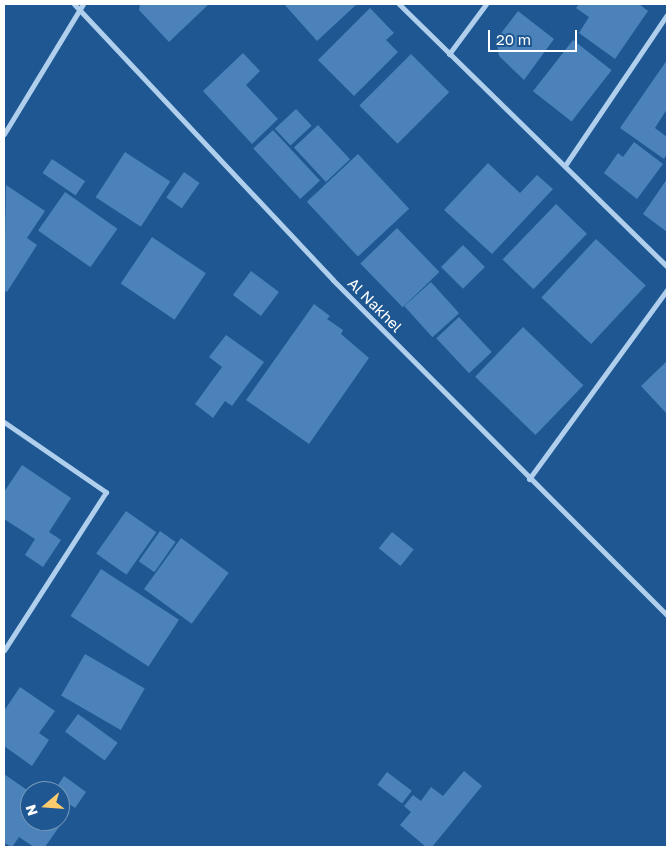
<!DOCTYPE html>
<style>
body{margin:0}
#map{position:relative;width:671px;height:851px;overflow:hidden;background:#1e5791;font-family:"Golos Text",sans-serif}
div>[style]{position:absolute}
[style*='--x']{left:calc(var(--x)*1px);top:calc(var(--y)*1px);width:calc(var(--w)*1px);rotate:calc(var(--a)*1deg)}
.building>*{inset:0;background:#4b82b9;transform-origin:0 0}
.street>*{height:5px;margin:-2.5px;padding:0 2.5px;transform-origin:2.5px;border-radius:2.5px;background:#afcfed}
span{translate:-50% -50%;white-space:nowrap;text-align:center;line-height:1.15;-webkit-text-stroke:4px #1e5791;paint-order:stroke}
.street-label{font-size:15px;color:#fff}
.frame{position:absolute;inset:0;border:5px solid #fff;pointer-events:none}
.north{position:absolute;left:20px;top:781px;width:50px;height:50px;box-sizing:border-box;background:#1e5791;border:1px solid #789abd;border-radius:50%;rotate:252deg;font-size:14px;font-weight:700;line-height:20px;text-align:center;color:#fff}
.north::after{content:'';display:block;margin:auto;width:18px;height:22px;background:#fccb6e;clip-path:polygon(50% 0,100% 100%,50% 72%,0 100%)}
.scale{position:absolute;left:488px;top:30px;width:89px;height:22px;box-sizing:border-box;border:2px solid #fff;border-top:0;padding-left:6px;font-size:15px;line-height:18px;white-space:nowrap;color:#fff;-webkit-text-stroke:4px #1e5791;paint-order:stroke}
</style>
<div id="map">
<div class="building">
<i style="clip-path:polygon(140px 4px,209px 4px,169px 42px,139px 10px)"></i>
<i style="clip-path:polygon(284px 4px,357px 4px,317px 41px)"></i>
<i style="clip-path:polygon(579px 4px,639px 4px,648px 11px,615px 59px,579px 33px,589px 17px,576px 8px)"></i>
<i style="clip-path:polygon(370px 8px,394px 33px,386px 40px,398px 52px,354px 96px,318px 60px)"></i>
<i style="clip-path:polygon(518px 11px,554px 39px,524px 80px,499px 56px,496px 40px)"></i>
<i style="left:573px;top:40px;width:49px;height:65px;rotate:38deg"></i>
<i style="clip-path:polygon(243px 53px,260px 71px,246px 85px,278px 119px,252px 144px,203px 91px)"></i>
<i style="left:411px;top:54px;width:54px;height:73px;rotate:45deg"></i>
<i style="clip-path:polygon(667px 60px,667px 109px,655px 128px,667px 137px,667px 154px,664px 159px,620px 128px)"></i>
<i style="left:296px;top:109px;width:23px;height:29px;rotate:47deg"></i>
<i style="left:318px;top:125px;width:47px;height:33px;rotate:47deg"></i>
<i style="left:273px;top:130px;width:69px;height:27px;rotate:47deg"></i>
<i style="clip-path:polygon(634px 142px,663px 164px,637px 199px,604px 173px,618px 153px,623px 157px)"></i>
<i style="left:125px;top:152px;width:54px;height:54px;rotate:33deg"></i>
<i style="left:358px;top:154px;width:75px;height:70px;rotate:47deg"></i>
<i style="left:52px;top:159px;width:40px;height:17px;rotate:34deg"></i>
<i style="clip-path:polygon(488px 163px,520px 193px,537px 175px,553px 189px,492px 254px,444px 210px)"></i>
<i style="left:184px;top:172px;width:19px;height:31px;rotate:35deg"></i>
<i style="clip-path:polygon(667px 179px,667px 232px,643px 214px)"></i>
<i style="clip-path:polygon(6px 185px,45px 211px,27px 238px,37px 245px,7px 292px,4px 290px)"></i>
<i style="left:65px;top:192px;width:64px;height:47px;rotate:35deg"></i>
<i style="left:556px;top:204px;width:43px;height:77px;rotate:44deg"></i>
<i style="left:397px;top:228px;width:61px;height:51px;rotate:46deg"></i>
<i style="left:152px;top:237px;width:65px;height:56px;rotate:34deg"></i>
<i style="left:596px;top:239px;width:68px;height:80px;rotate:43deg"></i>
<i style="left:463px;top:245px;width:31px;height:31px;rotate:45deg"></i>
<i style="left:251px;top:271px;width:35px;height:30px;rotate:37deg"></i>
<i style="left:431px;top:282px;width:42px;height:36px;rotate:48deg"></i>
<i style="clip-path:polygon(314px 304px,330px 316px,327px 319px,343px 330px,341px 334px,369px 358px,309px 444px,246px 400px)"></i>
<i style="left:459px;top:317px;width:48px;height:31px;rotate:47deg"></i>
<i style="left:523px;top:327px;width:84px;height:69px;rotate:44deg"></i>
<i style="clip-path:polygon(226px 335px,264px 362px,232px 406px,225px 401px,213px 418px,195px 404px,222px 367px,209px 357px)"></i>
<i style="clip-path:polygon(667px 361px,667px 414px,641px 386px)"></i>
<i style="clip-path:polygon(22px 465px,71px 498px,49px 532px,61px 540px,43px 567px,25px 555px,35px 539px,4px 519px,4px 492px)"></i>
<i style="left:126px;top:511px;width:37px;height:52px;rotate:35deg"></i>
<i style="left:160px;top:531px;width:19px;height:37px;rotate:35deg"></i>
<i style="left:392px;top:532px;width:28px;height:21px;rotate:39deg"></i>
<i style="left:181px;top:538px;width:59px;height:63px;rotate:36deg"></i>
<i style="left:101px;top:569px;width:93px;height:56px;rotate:33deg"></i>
<i style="left:85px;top:654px;width:69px;height:48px;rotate:30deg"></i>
<i style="clip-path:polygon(20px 687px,55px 711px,39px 733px,49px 740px,32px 766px,4px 746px,4px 711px)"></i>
<i style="left:78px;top:714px;width:49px;height:22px;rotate:36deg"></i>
<i style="clip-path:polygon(464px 771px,482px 786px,432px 847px,426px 847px,400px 825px,411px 812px,404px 806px,413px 795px,421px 801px,431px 787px,443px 796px)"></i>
<i style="left:387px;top:772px;width:31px;height:16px;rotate:37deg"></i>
<i style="clip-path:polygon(4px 774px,30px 792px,30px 821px,60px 821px,60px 813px,66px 817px,45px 847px,34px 847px,19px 837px,12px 847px,4px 843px)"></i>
<i style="clip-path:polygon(64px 776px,86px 792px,75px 808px,60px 798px,60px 791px,54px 791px)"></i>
</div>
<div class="street">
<i style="--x:74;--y:4;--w:378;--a:46.8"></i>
<i style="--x:333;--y:280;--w:473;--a:45.1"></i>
<i style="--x:399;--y:4;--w:375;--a:44.4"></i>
<i style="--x:449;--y:54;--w:62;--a:-53.5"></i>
<i style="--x:4;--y:134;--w:152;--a:-58.7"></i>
<i style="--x:566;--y:164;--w:180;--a:-55.9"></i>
<i style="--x:4;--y:422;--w:124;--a:34.5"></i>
<i style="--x:106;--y:492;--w:188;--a:122.8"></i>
<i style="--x:529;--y:479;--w:234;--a:-53.9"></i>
</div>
<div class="street-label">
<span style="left:375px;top:305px;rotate:45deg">Al Nakhel</span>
</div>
<div class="frame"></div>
<div class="north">N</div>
<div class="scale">20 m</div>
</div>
